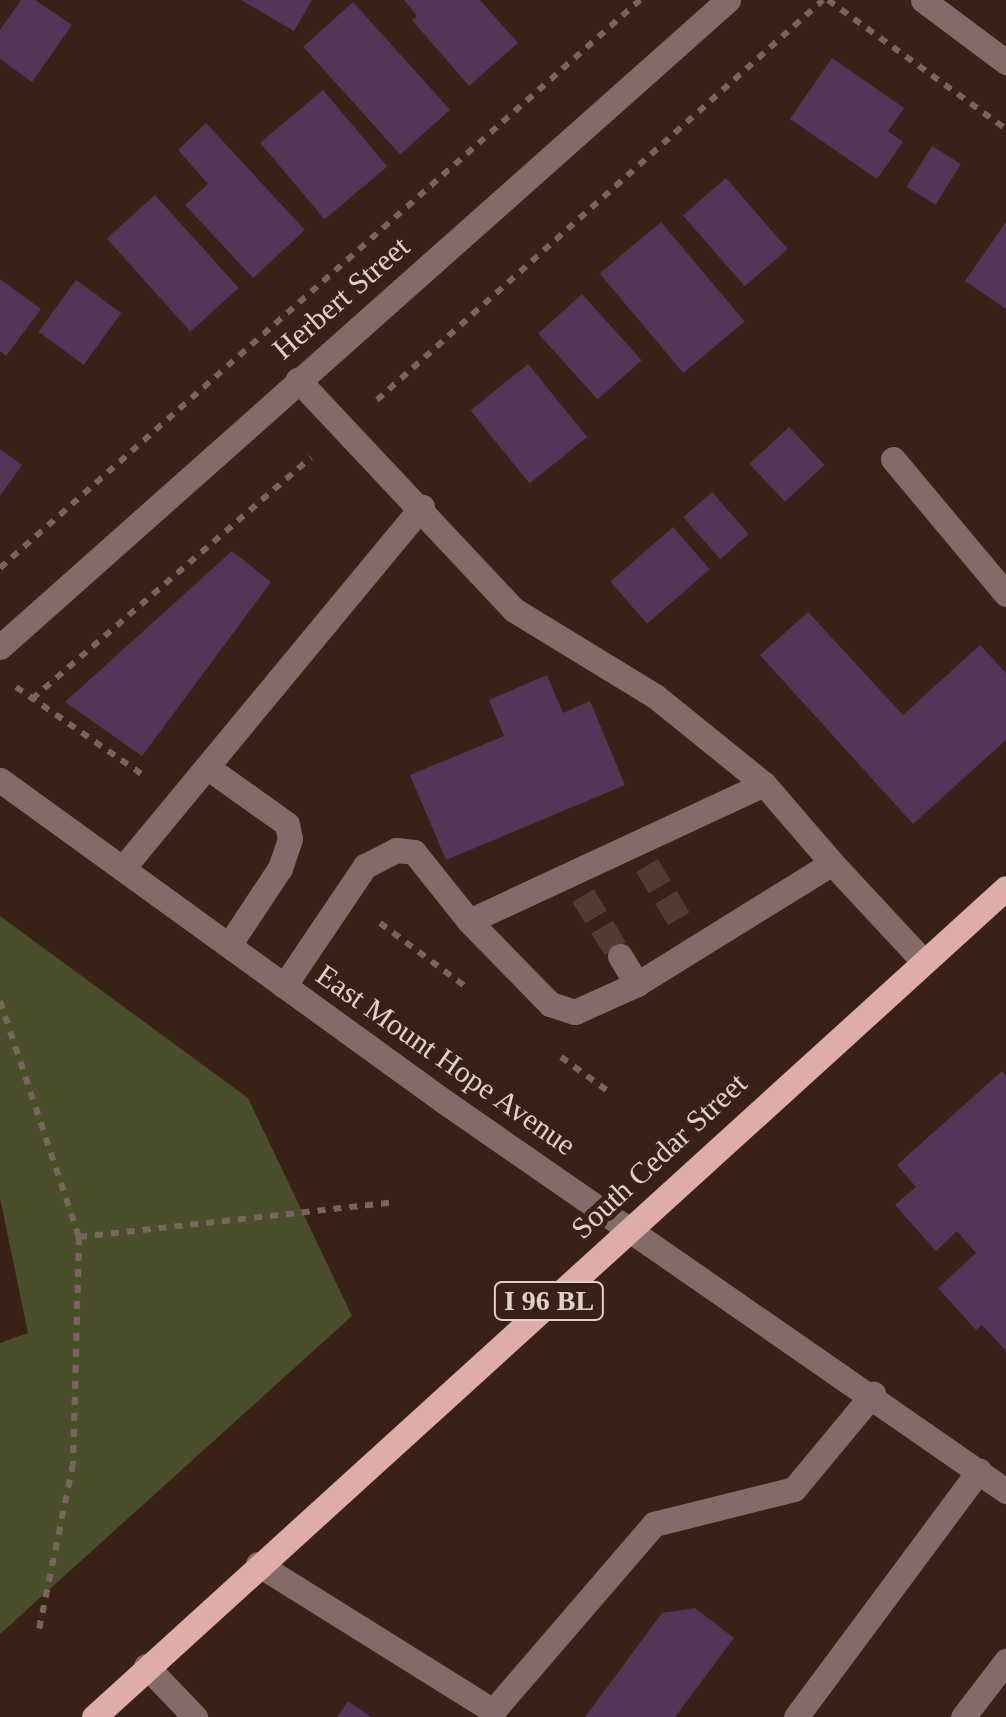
<!DOCTYPE html>
<style>
body{margin:0}
#map{position:relative;width:1006px;height:1717px;overflow:hidden;background:#392118;font-family:Georgia,serif}
div>[style]{position:absolute}
[style*='--x']{left:calc(var(--x)*1px);top:calc(var(--y)*1px);width:calc(var(--w)*1px);rotate:calc(var(--a)*1deg)}
.green>*{inset:0;background:#4a4e2b}
.building>*{inset:0;background:#543557;transform-origin:0 0}
.minor-tunnel>*{height:25px;margin-top:-12.5px;transform-origin:0;background:repeating-linear-gradient(90deg,#523b33 0 25px,transparent 0 37px)}
.path>*{height:6px;margin-top:-3px;transform-origin:0;background:repeating-linear-gradient(90deg,#7a655e 0 8px,transparent 0 16px)}
.minor>*{height:25px;margin:-12.5px;padding:0 12.5px;transform-origin:12.5px;border-radius:12.5px;background:#836b69}
.major>*{height:25px;margin:-12.5px;padding:0 12.5px;transform-origin:12.5px;border-radius:12.5px;background:#dfada9}
span{translate:-50% -50%;white-space:nowrap;text-align:center;line-height:1.15;-webkit-text-stroke:10px #392118;paint-order:stroke}
.shield-label span{padding:2px 8px;background:#392118;border:2px solid;border-radius:8px;-webkit-text-stroke-width:0}
.shield-label{font-size:28px;color:#e1d1cb;font-weight:700}
.street-label{font-size:30px;color:#e1d1cb}
</style>
<div id="map">
<div class="green">
<i style="clip-path:polygon(0 916px,248px 1098px,352px 1316px,0 1634px,0 1343px,28px 1333px,0 1198px)"></i>
</div>
<div class="building">
<i style="clip-path:polygon(21px 0,35px 0,72px 25px,32px 82px,0 59px,0 30px)"></i>
<i style="clip-path:polygon(241px 0,312px 0,294px 31px)"></i>
<i style="clip-path:polygon(404px 0,480px 0,518px 43px,469px 86px,412px 20px,417px 16px)"></i>
<i style="left:353px;top:2px;width:145px;height:67px;rotate:48deg"></i>
<i style="clip-path:polygon(832px 58px,904px 108px,888px 131px,903px 142px,877px 179px,790px 119px)"></i>
<i style="left:323px;top:90px;width:100px;height:82px;rotate:50deg"></i>
<i style="clip-path:polygon(206px 123px,305px 230px,253px 278px,185px 205px,208px 184px,178px 150px)"></i>
<i style="left:932px;top:146px;width:34px;height:48px;rotate:32deg"></i>
<i style="left:726px;top:178px;width:94px;height:57px;rotate:49deg"></i>
<i style="left:155px;top:195px;width:125px;height:65px;rotate:48deg"></i>
<i style="left:661px;top:222px;width:130px;height:80px;rotate:50deg"></i>
<i style="clip-path:polygon(1006px 222px,1006px 309px,965px 281px)"></i>
<i style="clip-path:polygon(0 279px,41px 309px,6px 356px,0 351px)"></i>
<i style="left:76px;top:280px;width:56px;height:64px;rotate:36deg"></i>
<i style="left:582px;top:294px;width:89px;height:59px;rotate:48deg"></i>
<i style="left:528px;top:364px;width:94px;height:74px;rotate:51deg"></i>
<i style="left:789px;top:427px;width:52px;height:54px;rotate:47deg"></i>
<i style="clip-path:polygon(0 449px,22px 465px,0 496px)"></i>
<i style="left:712px;top:492px;width:56px;height:38px;rotate:49deg"></i>
<i style="left:673px;top:527px;width:56px;height:83px;rotate:49deg"></i>
<i style="clip-path:polygon(232px 551px,271px 582px,142px 756px,65px 702px)"></i>
<i style="clip-path:polygon(808px 612px,903px 715px,980px 645px,1006px 673px,1006px 740px,913px 824px,760px 655px)"></i>
<i style="clip-path:polygon(547px 675px,563px 713px,590px 701px,625px 785px,446px 860px,410px 775px,504px 736px,489px 700px)"></i>
<i style="clip-path:polygon(1002px 1071px,1006px 1075px,1006px 1351px,982px 1325px,976px 1330px,938px 1288px,976px 1253px,957px 1231px,936px 1251px,895px 1205px,916px 1187px,897px 1165px)"></i>
<i style="clip-path:polygon(695px 1608px,734px 1638px,675px 1717px,585px 1717px,662px 1613px)"></i>
<i style="clip-path:polygon(348px 1701px,371px 1717px,337px 1717px)"></i>
</div>
<div class="minor-tunnel">
<i style="--x:647;--y:865;--w:72;--a:59.2"></i>
<i style="--x:583;--y:895;--w:71;--a:58.8"></i>
</div>
<div class="path">
<i style="--x:828;--y:0;--w:220;--a:35.9"></i>
<i style="--x:377;--y:400;--w:599;--a:-41.89"></i>
<i style="--x:0;--y:568;--w:856;--a:-41.59"></i>
<i style="--x:16;--y:687;--w:158;--a:34.7"></i>
<i style="--x:32;--y:699;--w:369;--a:-40.9"></i>
<i style="--x:380;--y:923;--w:107;--a:36.7"></i>
<i style="--x:0;--y:1001;--w:249;--a:71.5"></i>
<i style="--x:79;--y:1237;--w:227;--a:91.5"></i>
<i style="--x:73;--y:1464;--w:175;--a:101.6"></i>
<i style="--x:561;--y:1057;--w:63;--a:36"></i>
<i style="--x:79;--y:1237;--w:312;--a:-6.3"></i>
</div>
<div class="minor">
<i style="--x:923;--y:0;--w:104;--a:36.8"></i>
<i style="--x:893;--y:459;--w:176;--a:50.1"></i>
<i style="--x:0;--y:647;--w:974;--a:-41.63"></i>
<i style="--x:207;--y:767;--w:98;--a:35.5"></i>
<i style="--x:287;--y:824;--w:15;--a:79"></i>
<i style="--x:290;--y:839;--w:31;--a:109"></i>
<i style="--x:280;--y:868;--w:89;--a:123.5"></i>
<i style="--x:0;--y:780;--w:549;--a:35.89"></i>
<i style="--x:445;--y:1102;--w:683;--a:34.74"></i>
<i style="--x:832;--y:863;--w:132;--a:47.1"></i>
<i style="--x:123;--y:868;--w:469;--a:-50.4"></i>
<i style="--x:469;--y:921;--w:325;--a:-24.9"></i>
<i style="--x:620;--y:956;--w:33;--a:59"></i>
<i style="--x:284;--y:986;--w:145;--a:-56"></i>
<i style="--x:365;--y:866;--w:35;--a:-27"></i>
<i style="--x:396;--y:850;--w:18;--a:6"></i>
<i style="--x:414;--y:852;--w:88;--a:51.4"></i>
<i style="--x:469;--y:921;--w:116;--a:45.7"></i>
<i style="--x:550;--y:1004;--w:26;--a:18"></i>
<i style="--x:575;--y:1012;--w:68;--a:-24.3"></i>
<i style="--x:637;--y:984;--w:229;--a:-31.8"></i>
<i style="--x:832;--y:863;--w:104;--a:-130.7"></i>
<i style="--x:764;--y:784;--w:140;--a:-141.1"></i>
<i style="--x:655;--y:696;--w:165;--a:-148.6"></i>
<i style="--x:514;--y:610;--w:316;--a:-133.2"></i>
<i style="--x:258;--y:1564;--w:277;--a:32"></i>
<i style="--x:493;--y:1711;--w:247;--a:-49.3"></i>
<i style="--x:654;--y:1524;--w:144;--a:-14"></i>
<i style="--x:794;--y:1489;--w:124;--a:-50.3"></i>
<i style="--x:146;--y:1666;--w:71;--a:46.1"></i>
<i style="--x:796;--y:1717;--w:307;--a:-53.4"></i>
<i style="--x:963;--y:1717;--w:71;--a:-52.5"></i>
</div>
<div class="major">
<i style="--x:94;--y:1717;--w:1232;--a:-42.27"></i>
</div>
<div class="shield-label">
<span style="left:549px;top:1301px">I 96 BL</span>
</div>
<div class="street-label">
<span style="left:341px;top:298px;rotate:-41deg">Herbert Street</span>
<span style="left:446px;top:1060px;rotate:35deg">East Mount Hope Avenue</span>
<span style="left:659px;top:1156px;rotate:-43deg">South Cedar Street</span>
</div>
</div>
